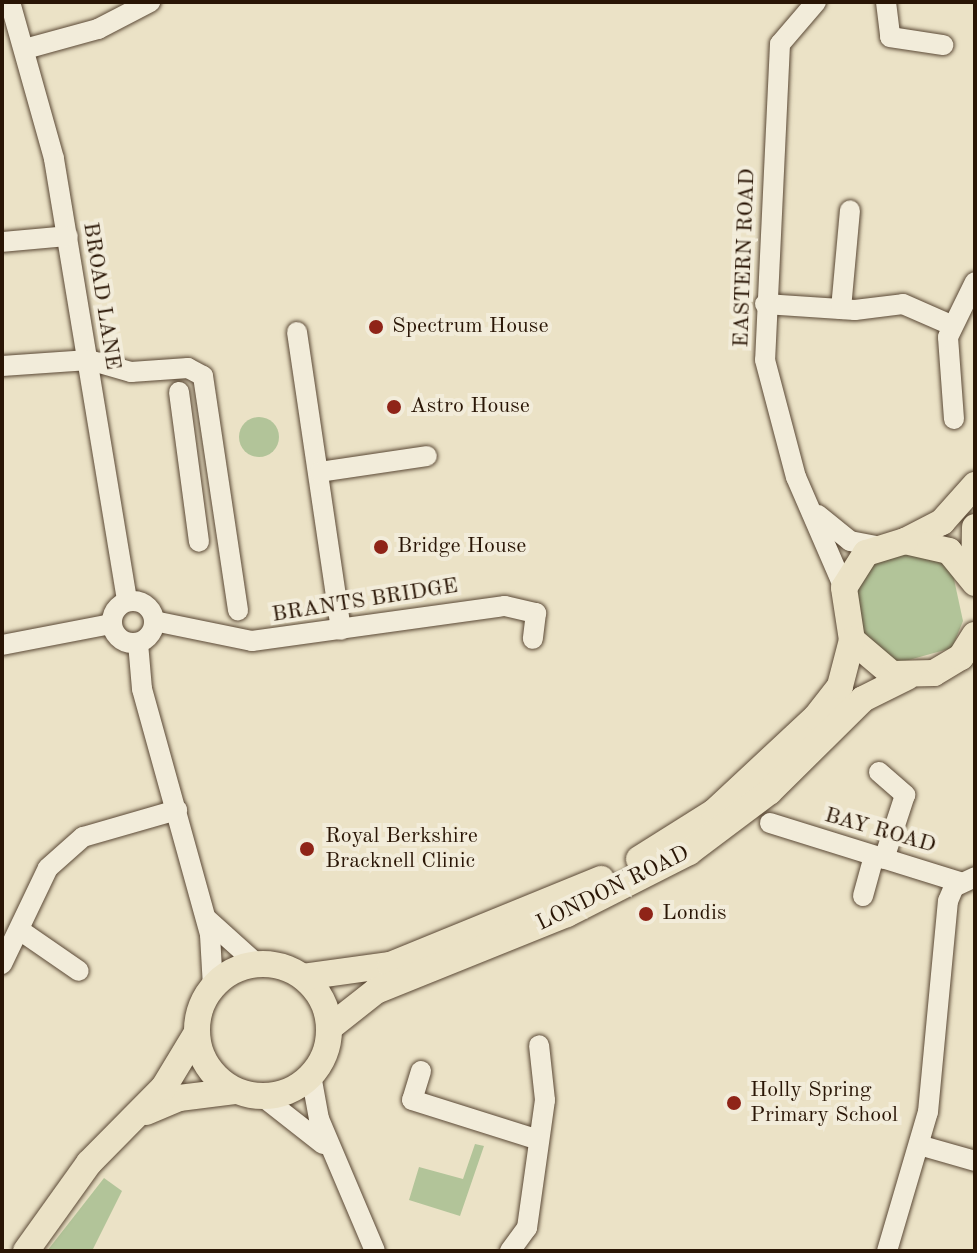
<!DOCTYPE html>
<style>
body{margin:0}
#map{position:relative;width:977px;height:1253px;overflow:hidden;background:#ebe2c6;font-family:"Old Standard TT",serif}
div>[style]{position:absolute}
[style*='--x']{left:calc(var(--x)*1px);top:calc(var(--y)*1px);width:calc(var(--w)*1px);rotate:calc(var(--a)*1deg)}
.green>*{inset:0;background:#b2c499}
.round{border-radius:50%}
.roads{filter:drop-shadow(0 0 2px #5a4835) drop-shadow(0 0 2px #5a4835)}
.minor>*{height:20px;margin:-10px;padding:0 10px;transform-origin:10px;border-radius:10px;background:#f2ecda}
.minor>.ring{margin:-10px;padding:0;box-sizing:content-box;background:none;border:20px solid #f2ecda;border-radius:50%}
.major>*{height:26px;margin:-13px;padding:0 13px;transform-origin:13px;border-radius:13px;background:#ebe2c6}
.major>.ring{margin:-13px;padding:0;box-sizing:content-box;background:none;border:26px solid #ebe2c6;border-radius:50%}
.dots>*{width:22px;height:22px;translate:-50% -50%;box-sizing:border-box;border:4px solid #f2ecda;border-radius:50%}
span{translate:-50% -50%;white-space:nowrap;text-align:center;line-height:1.15;-webkit-text-stroke:8px #f2ecda;paint-order:stroke}
.street-label{font-size:22px;color:#291505}
.poi-label{font-size:22px;color:#291505}
.left{translate:0 -50%;text-align:left}
.frame{position:absolute;inset:0;border:4px solid #291505;pointer-events:none}
</style>
<div id="map">
<div class="green">
<i class="round" style="left:239px;top:417px;width:40px;height:40px"></i>
<i style="clip-path:polygon(924px 551px,952px 570px,963px 621px,952px 648px,898px 663px,864px 648px,855px 583px,882px 556px)"></i>
<i style="clip-path:polygon(475px 1144px,484px 1146px,460px 1216px,409px 1200px,419px 1167px,463px 1179px)"></i>
<i style="clip-path:polygon(104px 1178px,122px 1191px,92px 1251px,47px 1251px)"></i>
</div>
<div class="roads">
<div class="minor">
<i style="--x:10;--y:2;--w:163;--a:74.3"></i>
<i style="--x:54;--y:159;--w:448;--a:80.6"></i>
<i style="--x:816;--y:2;--w:55;--a:130.6"></i>
<i style="--x:780;--y:44;--w:316;--a:92.7"></i>
<i style="--x:765;--y:360;--w:121;--a:75.2"></i>
<i style="--x:796;--y:477;--w:121;--a:66.6"></i>
<i style="--x:886;--y:2;--w:35;--a:83"></i>
<i style="--x:890;--y:37;--w:54;--a:8.6"></i>
<i style="--x:25;--y:49;--w:76;--a:-15.3"></i>
<i style="--x:98;--y:29;--w:59;--a:-27.4"></i>
<i style="--x:2;--y:242;--w:66;--a:-5.2"></i>
<i style="--x:765;--y:304;--w:90;--a:3.8"></i>
<i style="--x:855;--y:310;--w:48;--a:-7.1"></i>
<i style="--x:903;--y:304;--w:52;--a:23.6"></i>
<i style="--x:841;--y:309;--w:99;--a:-84.8"></i>
<i style="--x:297;--y:332;--w:301;--a:81.6"></i>
<i style="--x:2;--y:366;--w:87;--a:-3.9"></i>
<i style="--x:89;--y:360;--w:44;--a:15.9"></i>
<i style="--x:131;--y:372;--w:57;--a:-4"></i>
<i style="--x:188;--y:368;--w:17;--a:28"></i>
<i style="--x:203;--y:376;--w:237;--a:81.5"></i>
<i style="--x:179;--y:392;--w:151;--a:82.4"></i>
<i style="--x:954;--y:419;--w:82;--a:-94.2"></i>
<i style="--x:948;--y:337;--w:61;--a:-63.9"></i>
<i style="--x:320;--y:472;--w:108;--a:-8.5"></i>
<i style="--x:818;--y:515;--w:41;--a:39.1"></i>
<i style="--x:850;--y:541;--w:32;--a:11"></i>
<i class="ring" style="left:112px;top:601px;width:22px;height:22px"></i>
<i style="--x:154;--y:621;--w:100;--a:11.5"></i>
<i style="--x:252;--y:641;--w:255;--a:-7.9"></i>
<i style="--x:505;--y:606;--w:32;--a:13"></i>
<i style="--x:536;--y:613;--w:26;--a:97"></i>
<i style="--x:138;--y:643;--w:46;--a:85"></i>
<i style="--x:142;--y:689;--w:255;--a:74.5"></i>
<i style="--x:210;--y:935;--w:52;--a:86.7"></i>
<i style="--x:2;--y:645;--w:111;--a:-10.9"></i>
<i style="--x:879;--y:772;--w:35;--a:41"></i>
<i style="--x:905;--y:795;--w:67;--a:108.2"></i>
<i style="--x:770;--y:823;--w:198;--a:17.3"></i>
<i style="--x:863;--y:896;--w:41;--a:-74.6"></i>
<i style="--x:208;--y:920;--w:66;--a:41.9"></i>
<i style="--x:21;--y:931;--w:70;--a:34.6"></i>
<i style="--x:2;--y:964;--w:106;--a:-64.4"></i>
<i style="--x:48;--y:868;--w:47;--a:-41.5"></i>
<i style="--x:83;--y:837;--w:98;--a:-16"></i>
<i style="--x:421;--y:1071;--w:30;--a:107"></i>
<i style="--x:412;--y:1100;--w:133;--a:17.5"></i>
<i style="--x:311;--y:1075;--w:45;--a:79.7"></i>
<i style="--x:319;--y:1119;--w:143;--a:67"></i>
<i style="--x:263;--y:1097;--w:76;--a:38.1"></i>
<i style="--x:919;--y:1145;--w:58;--a:15.9"></i>
<i style="--x:510;--y:1251;--w:29;--a:-54"></i>
<i style="--x:527;--y:1228;--w:129;--a:-82"></i>
<i style="--x:545;--y:1100;--w:55;--a:-96.2"></i>
<i style="--x:887;--y:1251;--w:145;--a:-73.6"></i>
<i style="--x:928;--y:1112;--w:212;--a:-84.6"></i>
<i style="--x:948;--y:901;--w:15;--a:-67"></i>
<i style="--x:954;--y:887;--w:23;--a:-25"></i>
</div>
<div class="major">
<i style="--x:905;--y:541;--w:42;--a:-27.2"></i>
<i style="--x:942;--y:522;--w:50;--a:-48.3"></i>
<i style="--x:974;--y:580;--w:53;--a:-88.9"></i>
<i style="--x:975;--y:583;--w:41;--a:-129.1"></i>
<i style="--x:949;--y:551;--w:45;--a:-167.2"></i>
<i style="--x:905;--y:541;--w:41;--a:162.9"></i>
<i style="--x:866;--y:553;--w:41;--a:122.2"></i>
<i style="--x:844;--y:588;--w:53;--a:81.3"></i>
<i style="--x:852;--y:640;--w:52;--a:40.4"></i>
<i style="--x:892;--y:674;--w:42;--a:-1.4"></i>
<i style="--x:934;--y:673;--w:31;--a:-31"></i>
<i style="--x:961;--y:657;--w:26;--a:-58"></i>
<i style="--x:639;--y:859;--w:89;--a:-32.1"></i>
<i style="--x:714;--y:812;--w:139;--a:-43"></i>
<i style="--x:816;--y:717;--w:39;--a:-52"></i>
<i style="--x:840;--y:686;--w:48;--a:-75.4"></i>
<i class="ring" style="left:197px;top:964px;width:106px;height:106px"></i>
<i style="--x:303;--y:977;--w:88;--a:-7.9"></i>
<i style="--x:390;--y:965;--w:228;--a:-22.2"></i>
<i style="--x:329;--y:1028;--w:60;--a:-38.2"></i>
<i style="--x:376;--y:991;--w:206;--a:-22"></i>
<i style="--x:567;--y:914;--w:137;--a:-26.9"></i>
<i style="--x:689;--y:852;--w:100;--a:-36.9"></i>
<i style="--x:769;--y:792;--w:132;--a:-44.7"></i>
<i style="--x:863;--y:699;--w:49;--a:-26.6"></i>
<i style="--x:146;--y:1112;--w:36;--a:-23"></i>
<i style="--x:179;--y:1098;--w:56;--a:-7.1"></i>
<i style="--x:26;--y:1251;--w:108;--a:-54.4"></i>
<i style="--x:89;--y:1163;--w:107;--a:-45.4"></i>
<i style="--x:164;--y:1087;--w:62;--a:-58.9"></i>
</div>
</div>
<div class="dots">
<i style="left:376px;top:327px;background:#8f2418"></i>
<i style="left:394px;top:407px;background:#8f2418"></i>
<i style="left:381px;top:547px;background:#8f2418"></i>
<i style="left:307px;top:849px;background:#8f2418"></i>
<i style="left:646px;top:914px;background:#8f2418"></i>
<i style="left:734px;top:1103px;background:#8f2418"></i>
</div>
<div class="street-label">
<span style="left:745px;top:258px;rotate:-88deg">EASTERN ROAD</span>
<span style="left:101px;top:296px;rotate:81deg">BROAD LANE</span>
<span style="left:365px;top:601px;rotate:-9deg">BRANTS BRIDGE</span>
<span style="left:880px;top:831px;rotate:16deg">BAY ROAD</span>
<span style="left:613px;top:889px;rotate:-26deg">LONDON ROAD</span>
</div>
<div class="poi-label">
<span class="left" style="left:392px;top:327px">Spectrum House</span>
<span class="left" style="left:410px;top:407px">Astro House</span>
<span class="left" style="left:397px;top:547px">Bridge House</span>
<span class="left" style="left:325px;top:849px">Royal Berkshire<br>Bracknell Clinic</span>
<span class="left" style="left:662px;top:914px">Londis</span>
<span class="left" style="left:750px;top:1103px">Holly Spring<br>Primary School</span>
</div>
<div class="frame"></div>
</div>
